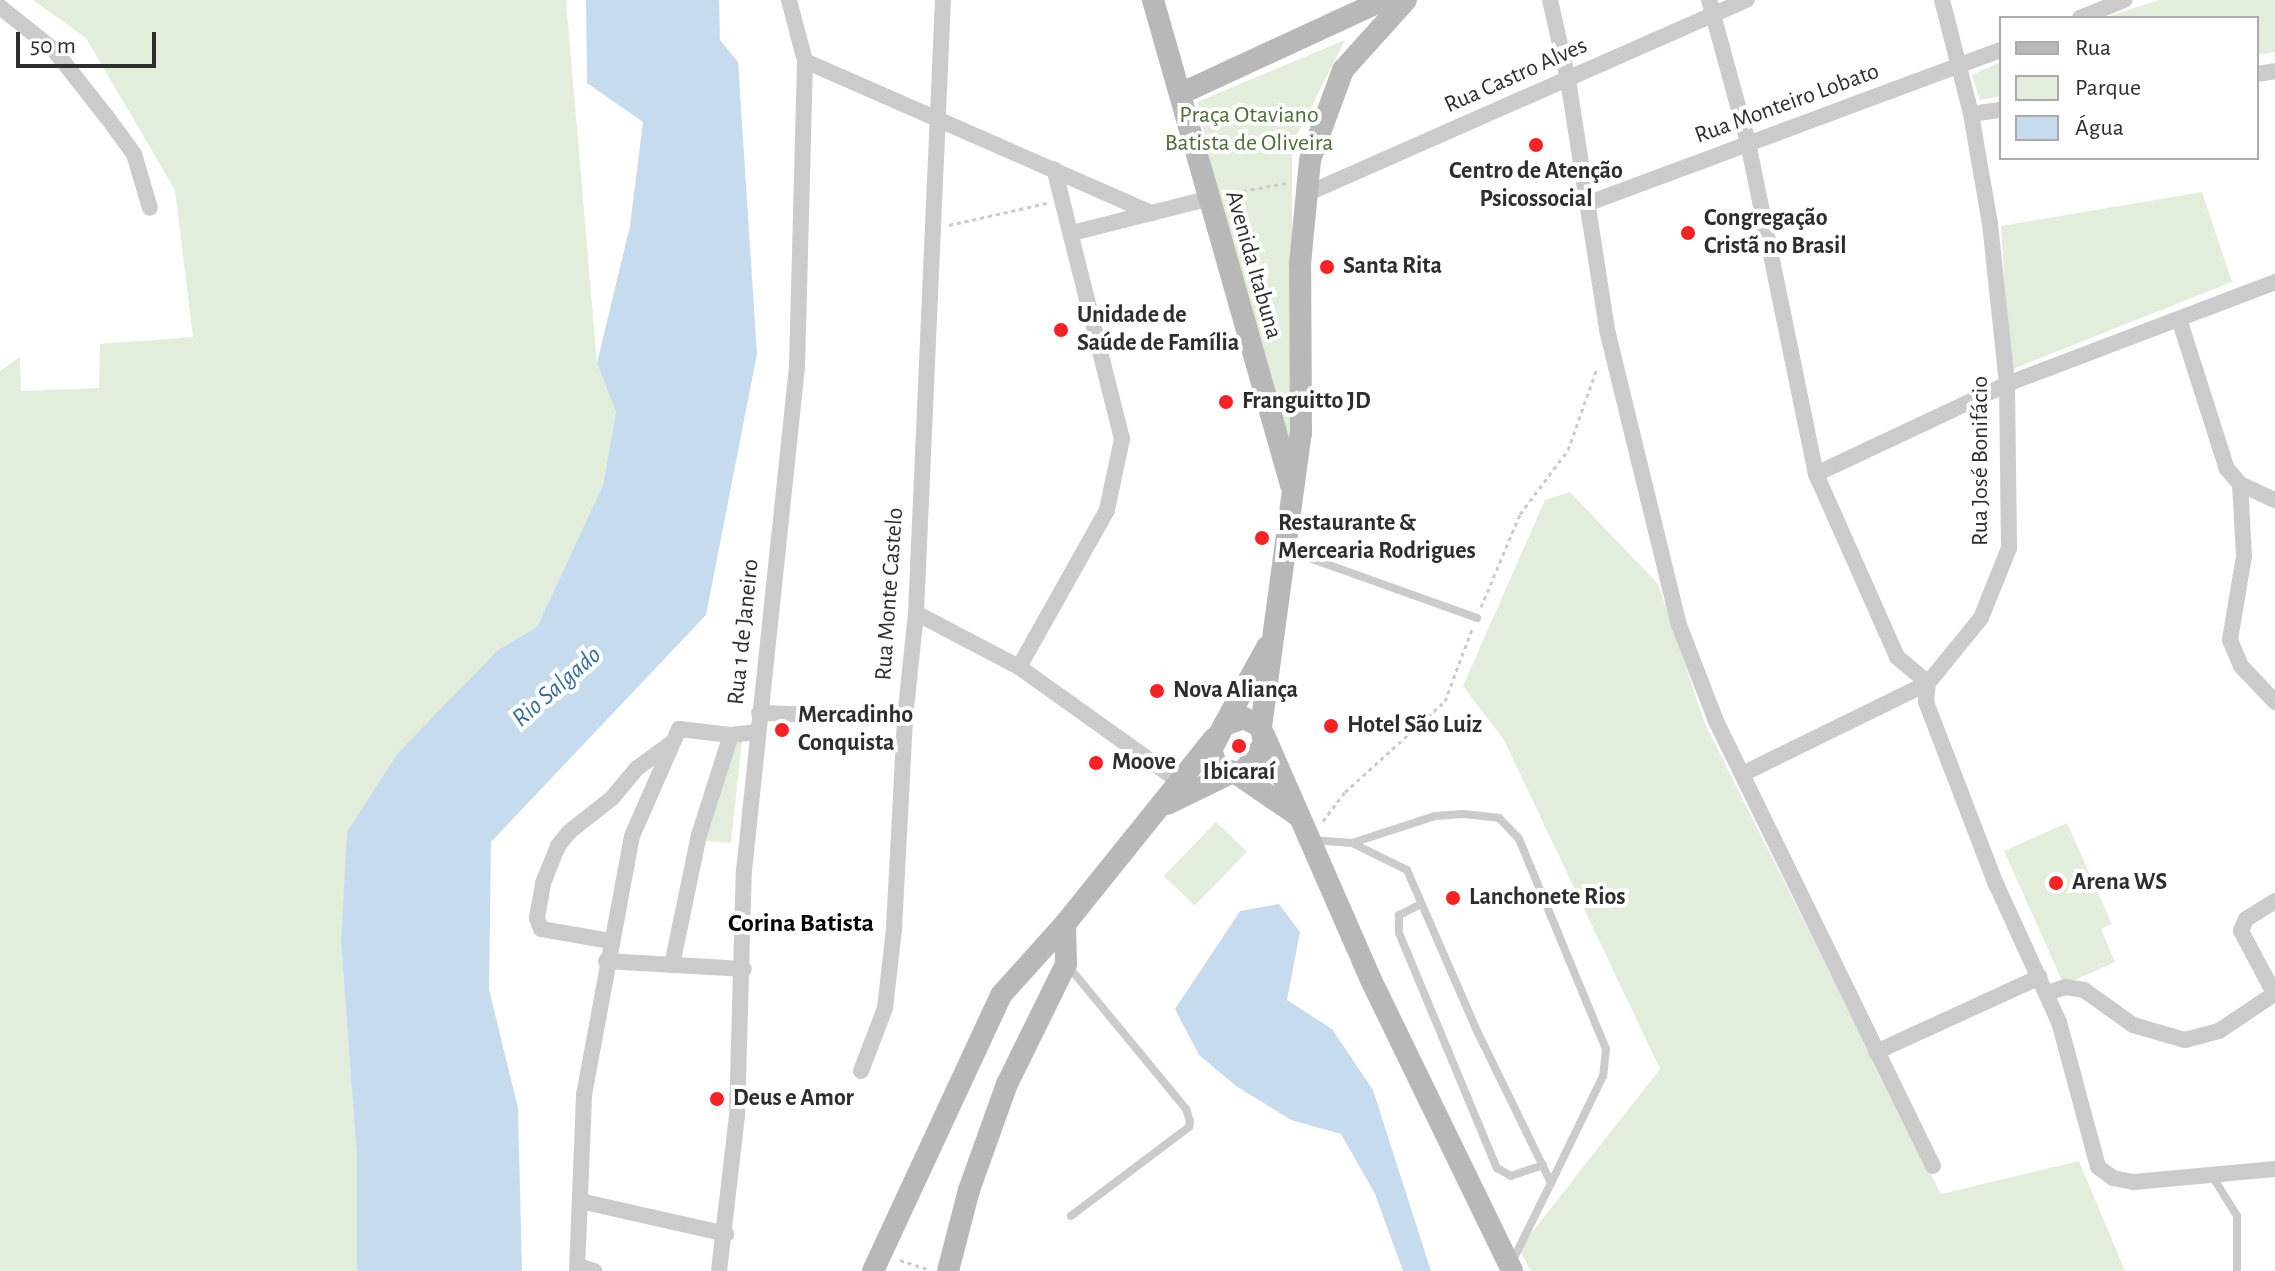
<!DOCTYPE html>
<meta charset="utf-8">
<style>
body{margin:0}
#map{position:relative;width:2275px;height:1271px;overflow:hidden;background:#fff;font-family:"Alegreya Sans",sans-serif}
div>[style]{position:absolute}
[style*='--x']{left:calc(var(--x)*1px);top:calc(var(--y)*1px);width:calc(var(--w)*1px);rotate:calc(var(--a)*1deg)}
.green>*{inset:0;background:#e3eddb;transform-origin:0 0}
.water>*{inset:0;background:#c6dcee}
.path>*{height:3px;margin-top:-1.5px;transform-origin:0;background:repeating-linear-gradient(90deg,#cbcbcb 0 4px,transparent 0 8px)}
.lane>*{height:8px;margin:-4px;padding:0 4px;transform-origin:4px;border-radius:4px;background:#cbcbcb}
.street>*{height:16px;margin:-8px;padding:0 8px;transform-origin:8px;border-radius:8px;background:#cbcbcb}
.secondary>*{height:22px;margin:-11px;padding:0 11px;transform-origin:11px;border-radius:11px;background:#b8b8b8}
.dots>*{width:22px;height:22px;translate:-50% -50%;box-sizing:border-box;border:4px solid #fff;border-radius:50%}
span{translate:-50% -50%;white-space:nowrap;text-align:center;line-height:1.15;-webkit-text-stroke:8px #fff;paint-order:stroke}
.street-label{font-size:24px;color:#2e2e2e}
.park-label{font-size:24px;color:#4e6e38}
.poi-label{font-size:24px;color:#2e2e2e;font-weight:700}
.left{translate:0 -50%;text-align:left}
.water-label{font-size:26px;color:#366b97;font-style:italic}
.neighbourhood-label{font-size:26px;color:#000;font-weight:700}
.legend{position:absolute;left:1999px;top:16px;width:260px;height:144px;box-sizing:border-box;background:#fff;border:2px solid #ababab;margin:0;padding:10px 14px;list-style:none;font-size:24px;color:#2e2e2e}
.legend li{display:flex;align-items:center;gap:16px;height:40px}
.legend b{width:40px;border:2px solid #ababab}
.scale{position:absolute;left:16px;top:32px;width:140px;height:36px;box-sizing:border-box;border:4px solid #2e2e2e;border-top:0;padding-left:10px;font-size:24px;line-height:28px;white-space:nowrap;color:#2e2e2e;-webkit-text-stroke:6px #fff;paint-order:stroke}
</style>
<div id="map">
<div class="green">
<i style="clip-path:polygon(33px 0,566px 0,597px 363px,616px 412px,603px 485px,537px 627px,498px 650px,341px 943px,357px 1160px,357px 1271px,0 1271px,0 371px,20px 357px,21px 391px,99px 388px,100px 344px,193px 337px,175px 190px,86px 38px)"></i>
<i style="clip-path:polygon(2159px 0,2275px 0,2275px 52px,2257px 55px,2257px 18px,2104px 18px)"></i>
<i style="clip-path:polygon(1345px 40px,1292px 145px,1292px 448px,1225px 225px,1197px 102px)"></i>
<i style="clip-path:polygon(2001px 62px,2001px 96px,1980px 100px,1972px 75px)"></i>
<i style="clip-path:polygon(2202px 192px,2232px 282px,2010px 370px,2001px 226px)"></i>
<i style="clip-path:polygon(1570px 492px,1658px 584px,1705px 724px,1941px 1194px,2079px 1161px,2125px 1271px,1531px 1271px,1519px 1249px,1660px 1069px,1504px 740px,1463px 686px,1545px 500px)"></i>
<i style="clip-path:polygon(731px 739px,742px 740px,731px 843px,705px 841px)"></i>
<i style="left:1216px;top:822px;width:43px;height:75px;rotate:44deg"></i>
<i style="clip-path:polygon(2067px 823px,2112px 924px,2101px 929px,2115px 962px,2064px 985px,2004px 851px)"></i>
</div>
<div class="water">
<i style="clip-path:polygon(586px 0,719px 0,720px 40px,738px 62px,757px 354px,706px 615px,491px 842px,489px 989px,518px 1108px,522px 1271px,357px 1271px,357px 1160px,341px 943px,347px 832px,398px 753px,498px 650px,537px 627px,603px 485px,616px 412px,597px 363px,630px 226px,643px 122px,587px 83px)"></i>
<i style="clip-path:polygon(1279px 904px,1300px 932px,1287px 1000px,1332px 1029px,1373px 1090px,1431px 1271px,1403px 1271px,1375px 1194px,1341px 1134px,1291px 1120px,1236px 1086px,1199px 1055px,1175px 1009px,1240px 911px)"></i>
</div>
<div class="path">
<i style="--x:1227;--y:194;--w:60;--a:-10.6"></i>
<i style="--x:949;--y:225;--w:100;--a:-12.7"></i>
<i style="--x:1481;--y:607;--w:101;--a:-67.2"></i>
<i style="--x:1520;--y:514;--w:80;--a:-53.1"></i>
<i style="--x:1568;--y:450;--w:87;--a:-70.5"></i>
<i style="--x:1323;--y:821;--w:36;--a:-53"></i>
<i style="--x:1345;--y:792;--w:135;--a:-42.3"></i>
<i style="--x:1445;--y:701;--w:77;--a:-69.4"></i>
<i style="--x:900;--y:1260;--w:28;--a:18"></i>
</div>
<div class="lane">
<i style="--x:1287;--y:550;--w:202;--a:19.7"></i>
<i style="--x:1312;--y:840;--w:40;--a:4.3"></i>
<i style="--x:1352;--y:843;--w:61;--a:26.1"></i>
<i style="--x:1407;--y:870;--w:176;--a:66.5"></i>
<i style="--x:1477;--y:1031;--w:169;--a:64"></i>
<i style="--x:1551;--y:1183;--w:88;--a:116.3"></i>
<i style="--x:1352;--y:843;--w:87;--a:-18"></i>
<i style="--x:1435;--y:816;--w:28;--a:-4"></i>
<i style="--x:1463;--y:814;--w:36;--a:6"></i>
<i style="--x:1499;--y:818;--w:29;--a:46"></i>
<i style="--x:1519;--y:839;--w:227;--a:67.5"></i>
<i style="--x:1606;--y:1049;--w:27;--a:96"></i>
<i style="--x:1603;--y:1076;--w:119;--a:115.9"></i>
<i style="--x:1421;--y:904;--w:25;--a:153"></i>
<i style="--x:1399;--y:915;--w:18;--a:90"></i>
<i style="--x:1399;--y:933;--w:255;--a:67.4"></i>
<i style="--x:1497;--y:1168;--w:16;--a:30"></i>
<i style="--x:1511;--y:1176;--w:34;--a:-19"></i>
<i style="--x:1069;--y:967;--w:184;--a:50.5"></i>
<i style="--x:1186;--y:1109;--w:13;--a:72"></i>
<i style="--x:1190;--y:1121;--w:6;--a:99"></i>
<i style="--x:1189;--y:1127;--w:148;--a:143"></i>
<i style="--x:2211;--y:1174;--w:49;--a:58.2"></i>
<i style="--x:2237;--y:1216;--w:55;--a:90"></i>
</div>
<div class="street">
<i style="--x:1550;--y:0;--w:82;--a:77.3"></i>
<i style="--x:1568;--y:80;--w:253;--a:81.1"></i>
<i style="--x:1607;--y:330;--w:304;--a:76.3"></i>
<i style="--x:1679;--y:625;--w:103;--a:68.9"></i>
<i style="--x:1716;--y:721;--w:495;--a:64"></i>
<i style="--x:1709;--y:0;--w:148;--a:74.7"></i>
<i style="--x:1748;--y:143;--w:338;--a:78.4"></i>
<i style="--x:1816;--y:474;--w:200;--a:66.1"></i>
<i style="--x:1897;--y:657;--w:40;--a:40"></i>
<i style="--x:1928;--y:683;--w:203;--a:153.9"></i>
<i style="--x:1942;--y:0;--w:118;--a:75.7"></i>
<i style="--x:1971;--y:114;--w:112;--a:80.2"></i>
<i style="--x:1990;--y:224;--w:161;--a:83.9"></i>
<i style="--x:2007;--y:384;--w:164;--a:89.3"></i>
<i style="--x:2009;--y:548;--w:75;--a:111.8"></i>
<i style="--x:1981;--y:618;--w:84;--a:129.2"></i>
<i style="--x:1928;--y:683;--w:19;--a:96"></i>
<i style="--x:1926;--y:702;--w:195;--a:69"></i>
<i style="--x:1996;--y:884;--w:152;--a:65.5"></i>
<i style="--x:2059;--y:1022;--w:150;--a:74.9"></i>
<i style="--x:2098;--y:1167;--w:19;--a:36"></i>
<i style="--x:2113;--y:1178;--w:21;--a:11"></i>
<i style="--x:2134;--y:1182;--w:142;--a:-5.3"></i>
<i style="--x:0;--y:7;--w:69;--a:38.5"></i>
<i style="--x:54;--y:50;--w:85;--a:51.7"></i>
<i style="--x:107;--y:117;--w:46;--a:53.9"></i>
<i style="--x:134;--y:154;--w:56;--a:73.5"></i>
<i style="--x:2080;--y:18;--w:48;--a:-22.2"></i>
<i style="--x:805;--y:61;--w:379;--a:23.7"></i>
<i style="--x:2257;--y:74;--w:18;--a:-9"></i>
<i style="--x:1971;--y:114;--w:30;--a:-8"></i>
<i style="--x:1304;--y:195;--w:484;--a:-23.8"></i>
<i style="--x:1589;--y:203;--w:439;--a:-20.4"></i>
<i style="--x:1072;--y:233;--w:138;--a:-14.2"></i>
<i style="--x:2180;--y:322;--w:154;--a:72.3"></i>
<i style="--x:2227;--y:469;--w:20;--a:49"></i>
<i style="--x:2240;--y:484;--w:38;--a:25"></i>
<i style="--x:1816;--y:474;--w:211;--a:-25.2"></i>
<i style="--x:2007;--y:384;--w:287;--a:-20.8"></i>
<i style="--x:2240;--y:484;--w:72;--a:86.8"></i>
<i style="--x:2244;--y:556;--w:85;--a:99.5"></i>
<i style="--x:2230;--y:640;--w:28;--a:67"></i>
<i style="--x:2241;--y:666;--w:50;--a:46.6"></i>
<i style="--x:916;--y:613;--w:116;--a:27.7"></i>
<i style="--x:1019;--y:667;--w:206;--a:35.5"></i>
<i style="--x:1019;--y:667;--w:180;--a:-60.7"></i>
<i style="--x:1107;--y:510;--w:73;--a:-78.1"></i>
<i style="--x:1122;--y:439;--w:278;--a:-104.1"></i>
<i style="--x:759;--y:713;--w:146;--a:2"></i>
<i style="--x:2275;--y:901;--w:34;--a:148"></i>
<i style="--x:2246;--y:919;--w:13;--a:113"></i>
<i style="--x:2241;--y:931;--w:72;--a:62"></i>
<i style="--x:610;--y:941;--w:70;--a:-170.1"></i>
<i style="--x:541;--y:929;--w:12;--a:-110"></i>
<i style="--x:537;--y:918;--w:36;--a:-80"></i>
<i style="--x:543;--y:883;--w:40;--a:-68"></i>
<i style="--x:558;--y:846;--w:18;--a:-52"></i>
<i style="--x:569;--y:832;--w:55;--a:-38.3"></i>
<i style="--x:612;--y:798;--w:38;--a:-50"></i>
<i style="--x:636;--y:769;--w:42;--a:-36.3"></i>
<i style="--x:606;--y:961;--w:138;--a:3.3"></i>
<i style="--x:672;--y:965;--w:133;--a:-78.3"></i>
<i style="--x:699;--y:835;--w:105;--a:-72.3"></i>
<i style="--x:2047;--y:993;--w:19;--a:-18"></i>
<i style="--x:2065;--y:987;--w:19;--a:9"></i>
<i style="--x:2084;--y:990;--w:60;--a:35.5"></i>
<i style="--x:2133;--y:1025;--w:54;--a:16.1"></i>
<i style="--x:2185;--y:1040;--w:35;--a:-15"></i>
<i style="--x:2219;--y:1031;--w:66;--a:-33.9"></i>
<i style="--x:1876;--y:1052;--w:180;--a:-24.6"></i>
<i style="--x:861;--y:1071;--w:67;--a:-69.1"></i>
<i style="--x:885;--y:1008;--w:80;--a:-83.5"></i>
<i style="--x:894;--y:929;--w:211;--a:-87"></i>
<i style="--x:905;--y:718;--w:106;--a:-84"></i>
<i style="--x:916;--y:613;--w:614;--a:-87.48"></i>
<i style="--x:580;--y:1201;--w:150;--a:12.7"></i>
<i style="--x:578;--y:1266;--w:17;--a:17"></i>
<i style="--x:577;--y:1271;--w:176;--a:-87.7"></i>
<i style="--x:584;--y:1095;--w:263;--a:-79.5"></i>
<i style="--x:632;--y:836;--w:117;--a:-66.3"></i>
<i style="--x:679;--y:729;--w:52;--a:6.6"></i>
<i style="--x:731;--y:735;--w:26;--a:-7"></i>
<i style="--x:719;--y:1271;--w:156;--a:-83.4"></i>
<i style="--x:737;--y:1116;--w:245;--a:-88.4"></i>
<i style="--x:744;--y:871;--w:507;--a:-84"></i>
<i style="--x:797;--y:367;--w:306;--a:-88.5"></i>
<i style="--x:805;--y:61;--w:63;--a:-104.7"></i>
</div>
<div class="secondary">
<i style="--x:1153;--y:0;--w:504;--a:74.12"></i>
<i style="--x:1180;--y:94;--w:224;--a:-24.8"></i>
<i style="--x:1224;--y:725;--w:89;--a:-61.1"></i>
<i style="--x:1261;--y:727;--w:19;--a:-152"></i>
<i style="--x:1244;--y:718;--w:21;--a:161"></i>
<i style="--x:1224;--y:725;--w:28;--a:117"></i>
<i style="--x:1211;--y:750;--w:20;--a:70"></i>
<i style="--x:1218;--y:769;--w:24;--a:9"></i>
<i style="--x:1242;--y:773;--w:36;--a:-53"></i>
<i style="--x:1264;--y:744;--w:17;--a:-100"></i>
<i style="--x:1261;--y:727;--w:297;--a:-82.3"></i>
<i style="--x:1301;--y:433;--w:169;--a:-90.3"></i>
<i style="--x:1300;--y:264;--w:104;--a:-84.5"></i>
<i style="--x:1310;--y:160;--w:96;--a:-69.9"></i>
<i style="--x:1343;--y:70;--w:94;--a:-48"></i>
<i style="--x:1264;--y:735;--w:267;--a:66.4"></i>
<i style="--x:1371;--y:980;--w:323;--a:64.1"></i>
<i style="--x:1237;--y:774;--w:73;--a:34.3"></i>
<i style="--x:1167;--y:804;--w:69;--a:-25.8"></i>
<i style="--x:873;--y:1271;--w:304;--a:-65.1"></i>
<i style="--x:1001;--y:995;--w:96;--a:-48"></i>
<i style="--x:1065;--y:924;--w:238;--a:-51.2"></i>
<i style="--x:948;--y:1271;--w:84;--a:-75.5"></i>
<i style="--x:969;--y:1190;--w:113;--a:-70.3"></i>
<i style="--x:1007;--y:1084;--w:134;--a:-63.8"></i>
<i style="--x:1066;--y:964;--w:40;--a:-91.4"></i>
</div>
<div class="dots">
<i style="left:1536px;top:145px;background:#f32325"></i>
<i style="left:1688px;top:233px;background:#f32325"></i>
<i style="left:1327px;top:267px;background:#f32325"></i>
<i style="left:1061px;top:330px;background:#f32325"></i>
<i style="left:1226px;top:402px;background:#f32325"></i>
<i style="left:1262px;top:538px;background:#f32325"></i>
<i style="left:1157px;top:691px;background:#f32325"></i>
<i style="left:1331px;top:726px;background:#f32325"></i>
<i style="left:782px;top:730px;background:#f32325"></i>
<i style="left:1239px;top:746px;background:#f32325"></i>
<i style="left:1096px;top:763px;background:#f32325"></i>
<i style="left:2056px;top:883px;background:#f32325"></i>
<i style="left:1453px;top:898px;background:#f32325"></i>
<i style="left:717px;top:1099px;background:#f32325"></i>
</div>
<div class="street-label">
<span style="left:1516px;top:76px;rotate:-24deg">Rua Castro Alves</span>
<span style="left:1787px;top:104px;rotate:-20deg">Rua Monteiro Lobato</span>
<span style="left:1253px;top:265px;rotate:74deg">Avenida Itabuna</span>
<span style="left:1981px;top:461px;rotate:-90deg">Rua José Bonifácio</span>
<span style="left:890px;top:594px;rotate:-86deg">Rua Monte Castelo</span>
<span style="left:744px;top:632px;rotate:-84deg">Rua 1 de Janeiro</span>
</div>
<div class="park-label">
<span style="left:1249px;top:130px">Praça Otaviano<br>Batista de Oliveira</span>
</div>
<div class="poi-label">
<span style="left:1536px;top:186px">Centro de Atenção<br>Psicossocial</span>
<span class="left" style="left:1704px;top:233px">Congregação<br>Cristã no Brasil</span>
<span class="left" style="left:1343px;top:267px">Santa Rita</span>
<span class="left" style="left:1077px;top:330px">Unidade de<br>Saúde de Família</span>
<span class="left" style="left:1242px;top:402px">Franguitto JD</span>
<span class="left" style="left:1278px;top:538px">Restaurante &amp;<br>Mercearia Rodrigues</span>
<span class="left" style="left:1173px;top:691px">Nova Aliança</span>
<span class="left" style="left:798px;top:730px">Mercadinho<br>Conquista</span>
<span class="left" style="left:1347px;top:726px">Hotel São Luiz</span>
<span class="left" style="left:1112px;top:763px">Moove</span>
<span style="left:1239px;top:773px">Ibicaraí</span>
<span class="left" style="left:2072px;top:883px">Arena WS</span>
<span class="left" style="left:1469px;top:898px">Lanchonete Rios</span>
<span class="left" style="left:733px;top:1099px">Deus e Amor</span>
</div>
<div class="water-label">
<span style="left:557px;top:687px;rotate:-41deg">Rio Salgado</span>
</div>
<div class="neighbourhood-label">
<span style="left:801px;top:924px">Corina Batista</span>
</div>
<ul class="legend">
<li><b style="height:10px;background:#b8b8b8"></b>Rua</li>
<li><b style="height:22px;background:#e3eddb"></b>Parque</li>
<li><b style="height:22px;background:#c6dcee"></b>Água</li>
</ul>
<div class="scale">50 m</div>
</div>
